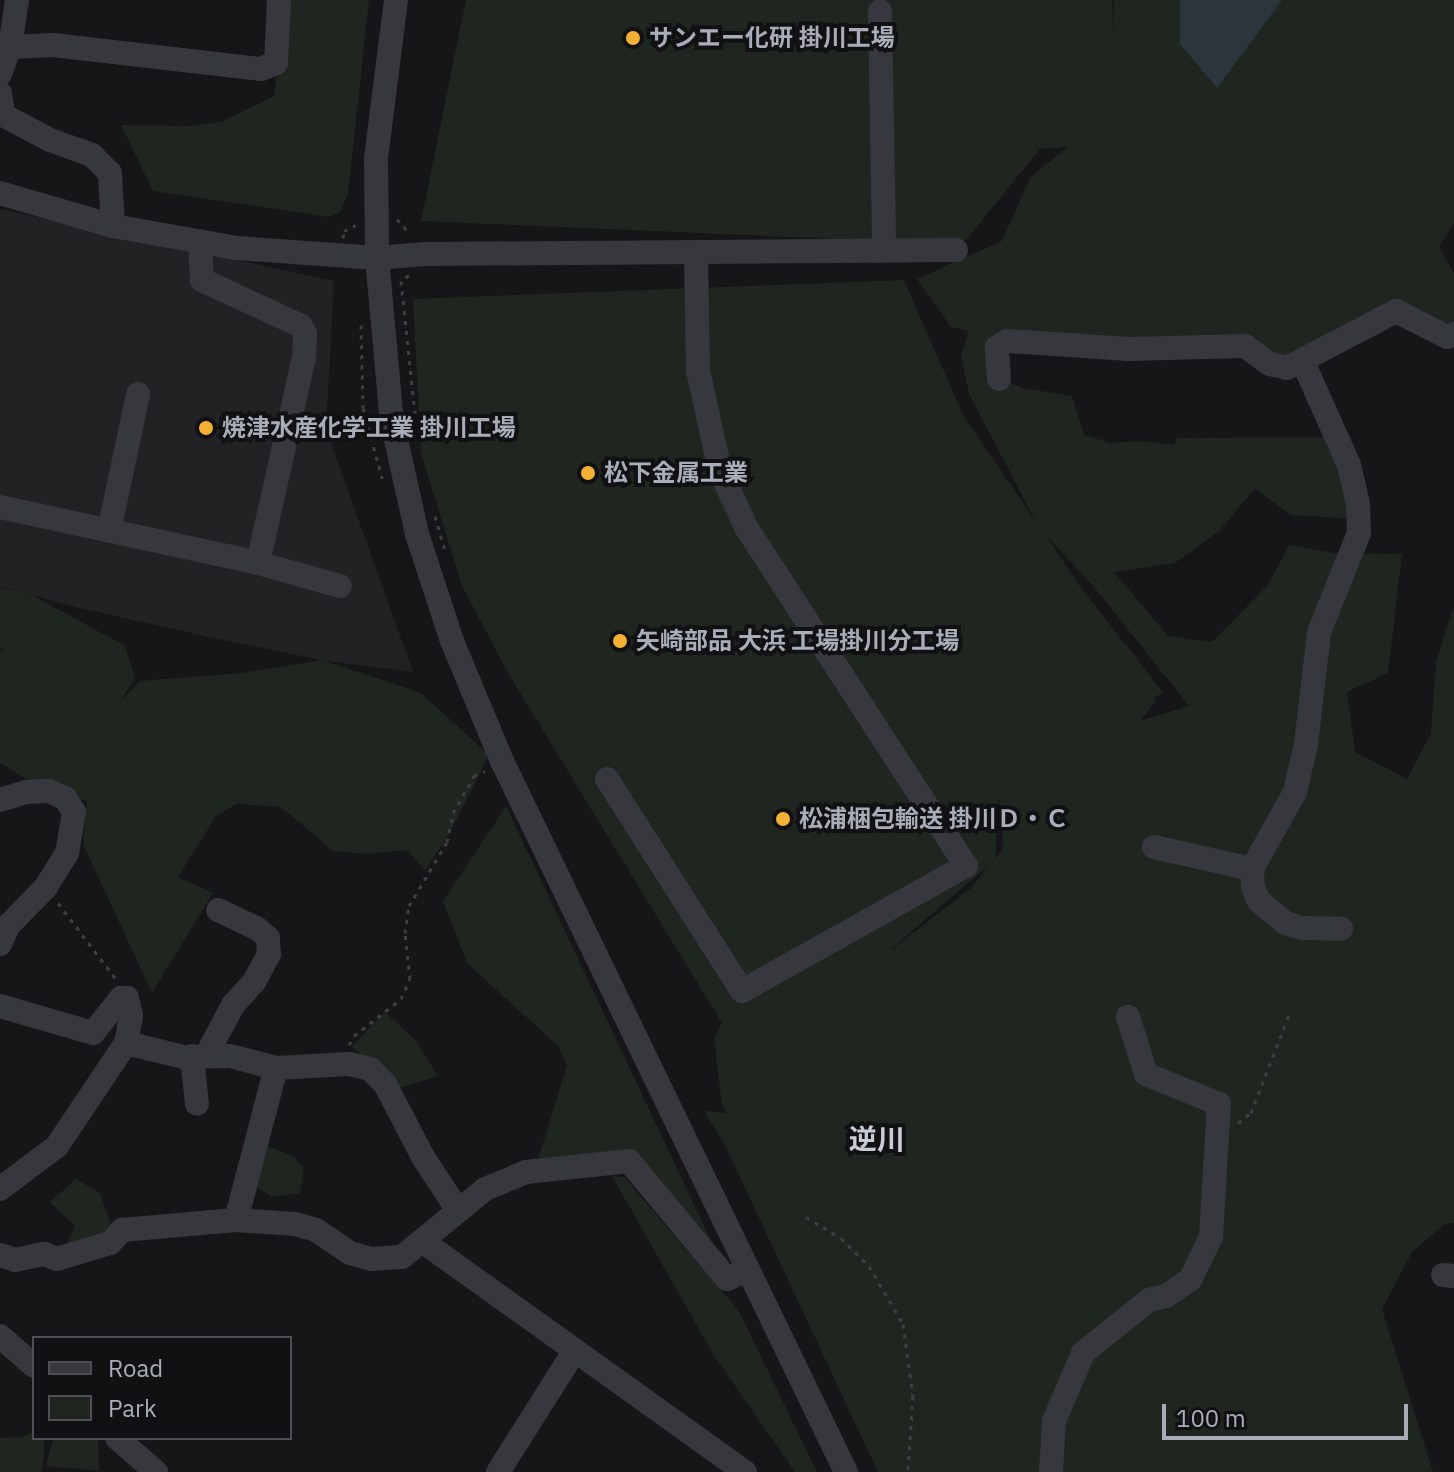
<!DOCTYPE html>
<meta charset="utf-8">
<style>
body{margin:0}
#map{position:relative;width:1454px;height:1472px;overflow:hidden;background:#161618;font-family:"IBM Plex Sans","Noto Sans JP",sans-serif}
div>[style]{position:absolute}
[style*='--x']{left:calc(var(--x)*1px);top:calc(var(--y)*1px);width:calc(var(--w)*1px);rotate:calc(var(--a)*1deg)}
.built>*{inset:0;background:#222225}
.green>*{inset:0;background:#1e261f}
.water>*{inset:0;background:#2c353c}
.path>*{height:3px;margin-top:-1.5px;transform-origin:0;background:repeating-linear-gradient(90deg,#3d3f44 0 4px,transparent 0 10px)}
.minor>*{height:24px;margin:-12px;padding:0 12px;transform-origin:12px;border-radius:12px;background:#37383d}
.dots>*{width:22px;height:22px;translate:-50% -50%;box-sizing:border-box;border:4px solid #111113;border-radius:50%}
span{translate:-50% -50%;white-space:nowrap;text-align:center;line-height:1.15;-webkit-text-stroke:8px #111113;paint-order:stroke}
.poi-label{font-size:24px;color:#a8adb8;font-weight:700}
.left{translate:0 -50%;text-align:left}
.quarter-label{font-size:28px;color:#c9ccd4;font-weight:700}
.legend{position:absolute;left:32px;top:1336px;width:260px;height:104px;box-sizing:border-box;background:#111113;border:2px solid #4d4f55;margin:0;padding:10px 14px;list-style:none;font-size:24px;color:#a8adb8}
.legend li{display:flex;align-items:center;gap:16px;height:40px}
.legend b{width:40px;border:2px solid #4d4f55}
.scale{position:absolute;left:1162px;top:1404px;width:246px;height:36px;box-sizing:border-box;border:4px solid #a8adb8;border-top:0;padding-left:10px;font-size:24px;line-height:28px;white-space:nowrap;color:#a8adb8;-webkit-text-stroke:6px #111113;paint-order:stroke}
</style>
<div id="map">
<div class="built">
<i style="clip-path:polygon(0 209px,334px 281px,326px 429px,413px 672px,326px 661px,213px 638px,71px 606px,0 586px)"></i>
</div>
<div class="green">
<i style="clip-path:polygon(285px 0,369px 0,348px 194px,340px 212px,330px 217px,153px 191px,121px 125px,188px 126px,221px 122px,274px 96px)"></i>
<i style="clip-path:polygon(evenodd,466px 0,1112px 0,1114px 39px,1114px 0,1454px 0,1454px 223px,1439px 247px,1454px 274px,1454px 334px,1396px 311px,1302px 360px,1245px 346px,1028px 342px,991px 335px,990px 373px,1022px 388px,1072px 396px,1084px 435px,1110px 443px,1143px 441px,1174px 445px,1177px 438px,1339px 437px,1358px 519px,1291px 515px,1255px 489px,1219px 531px,1175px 563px,1114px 572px,1168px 636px,1212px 642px,1268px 585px,1289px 545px,1333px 553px,1402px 554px,1388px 673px,1347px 692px,1355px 752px,1407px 779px,1431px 733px,1436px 662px,1454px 605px,1454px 1223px,1446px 1223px,1412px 1252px,1382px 1309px,1433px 1472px,878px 1472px,724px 1143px,704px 1111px,727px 1113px,722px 1106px,714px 1038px,722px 1023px,508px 673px,462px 586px,421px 453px,413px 299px,904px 280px,963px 415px,1036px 522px,969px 394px,961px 355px,969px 331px,951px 327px,917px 279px,1002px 241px,1030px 178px,1067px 147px,1040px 149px,966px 240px,884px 241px,421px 221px,466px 0,1045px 534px,1095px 588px,1189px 706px,1140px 721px,1156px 700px,1154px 698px,1163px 692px,1078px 584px,1045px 534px,466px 0,1000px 799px,1003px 848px,995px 859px,999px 800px,1000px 799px,466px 0,989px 865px,971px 888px,891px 950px,891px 949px,989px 865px)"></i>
<i style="clip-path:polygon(0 587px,32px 595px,125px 646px,135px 678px,120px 702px,140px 681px,242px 673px,322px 660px,421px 693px,489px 755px,448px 836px,425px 870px,407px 850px,368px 854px,333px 851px,281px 807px,236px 804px,216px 816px,178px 877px,213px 893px,152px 993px,83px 844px,87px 801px,28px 780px,0 763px,0 650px,5px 653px,0 647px)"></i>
<i style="clip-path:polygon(506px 806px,723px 1266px,629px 1156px,536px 1167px,567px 1065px,558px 1046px,467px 963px,443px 901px)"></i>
<i style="clip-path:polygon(385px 1012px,416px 1041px,438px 1076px,396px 1089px,352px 1046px)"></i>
<i style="clip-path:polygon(265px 1145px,293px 1156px,304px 1168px,300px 1193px,272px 1197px,250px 1182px)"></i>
<i style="clip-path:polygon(612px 1176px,624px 1177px,739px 1311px,817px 1472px,795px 1472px,713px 1354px)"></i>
<i style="clip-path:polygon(76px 1179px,100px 1193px,113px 1231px,65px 1248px,75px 1226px,50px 1202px)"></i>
<i style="clip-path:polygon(34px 1432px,34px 1438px,45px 1438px,42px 1472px,0 1472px,0 1438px,21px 1437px)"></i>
<i style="clip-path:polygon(53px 1438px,98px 1438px,99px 1471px,46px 1466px)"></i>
</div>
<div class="water">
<i style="clip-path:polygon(1180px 0,1282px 0,1217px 88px,1180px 44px)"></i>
</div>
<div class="path">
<i style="--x:397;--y:219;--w:20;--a:49"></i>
<i style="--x:343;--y:238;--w:7;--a:-82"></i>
<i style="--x:344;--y:231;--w:13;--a:-27"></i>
<i style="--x:409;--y:275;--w:10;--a:143"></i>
<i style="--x:401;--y:281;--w:154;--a:84"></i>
<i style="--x:361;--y:325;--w:83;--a:88.6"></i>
<i style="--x:363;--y:408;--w:73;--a:74.8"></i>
<i style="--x:435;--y:516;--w:36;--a:74"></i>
<i style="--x:58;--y:903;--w:96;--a:52.7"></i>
<i style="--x:349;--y:1045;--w:10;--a:-61"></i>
<i style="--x:354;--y:1036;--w:60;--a:-38.2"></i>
<i style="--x:401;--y:999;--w:22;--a:-66"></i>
<i style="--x:410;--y:979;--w:46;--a:-96.2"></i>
<i style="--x:405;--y:933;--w:27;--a:-82"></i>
<i style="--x:409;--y:906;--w:74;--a:-59.3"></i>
<i style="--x:447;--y:842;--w:30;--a:-78"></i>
<i style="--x:453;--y:813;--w:43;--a:-60.4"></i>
<i style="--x:474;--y:776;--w:12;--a:-24"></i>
<i style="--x:1238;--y:1123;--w:16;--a:-38"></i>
<i style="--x:1251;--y:1113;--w:105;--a:-68.8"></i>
<i style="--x:806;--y:1217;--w:41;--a:31"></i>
<i style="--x:841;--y:1238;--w:40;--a:45"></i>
<i style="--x:869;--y:1266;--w:67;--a:59.6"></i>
<i style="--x:903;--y:1324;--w:73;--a:82.1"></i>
<i style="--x:913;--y:1396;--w:76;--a:93.8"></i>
</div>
<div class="minor">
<i style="--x:396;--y:0;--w:159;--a:97.2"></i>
<i style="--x:376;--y:158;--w:100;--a:89.4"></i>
<i style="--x:377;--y:258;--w:165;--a:84.8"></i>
<i style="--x:392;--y:422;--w:115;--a:77.4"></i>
<i style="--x:417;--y:534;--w:113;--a:71.9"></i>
<i style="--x:452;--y:641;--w:130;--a:67.4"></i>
<i style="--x:502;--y:761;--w:790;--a:64.18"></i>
<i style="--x:10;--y:47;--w:43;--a:-2.7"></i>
<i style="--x:53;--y:45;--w:209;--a:6.6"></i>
<i style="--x:261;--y:69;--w:16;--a:-22"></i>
<i style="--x:276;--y:63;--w:63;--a:-87.3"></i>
<i style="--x:0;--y:74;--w:29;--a:-70"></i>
<i style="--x:10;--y:47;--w:48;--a:-81.5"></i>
<i style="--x:0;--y:93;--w:22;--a:82"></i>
<i style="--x:3;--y:115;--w:53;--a:28"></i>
<i style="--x:50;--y:140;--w:45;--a:19.7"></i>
<i style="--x:92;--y:155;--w:25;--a:45"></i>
<i style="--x:110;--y:173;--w:53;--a:86.8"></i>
<i style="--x:0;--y:193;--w:118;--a:16.3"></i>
<i style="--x:113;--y:226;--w:126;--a:10.1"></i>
<i style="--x:237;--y:248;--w:140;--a:4.1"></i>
<i style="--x:377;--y:258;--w:48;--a:-4.8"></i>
<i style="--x:425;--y:254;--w:531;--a:-0.43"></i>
<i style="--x:200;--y:242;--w:38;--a:87"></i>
<i style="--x:202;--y:280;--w:109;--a:24.9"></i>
<i style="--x:301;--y:326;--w:9;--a:63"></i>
<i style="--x:305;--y:334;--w:23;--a:92"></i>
<i style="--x:304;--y:357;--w:211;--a:102.6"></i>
<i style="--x:880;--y:251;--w:11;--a:-68"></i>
<i style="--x:884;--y:241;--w:230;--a:-91"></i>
<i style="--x:1302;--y:360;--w:115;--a:65.9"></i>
<i style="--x:1349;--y:465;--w:39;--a:77"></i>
<i style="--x:1358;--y:503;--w:30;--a:88"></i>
<i style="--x:1359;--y:533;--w:107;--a:112"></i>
<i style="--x:1319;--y:632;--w:113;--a:96.6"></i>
<i style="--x:1306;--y:744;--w:49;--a:102.9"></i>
<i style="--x:1295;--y:792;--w:88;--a:119.2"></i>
<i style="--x:1252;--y:869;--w:18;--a:87"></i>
<i style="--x:1253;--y:887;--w:15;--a:67"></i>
<i style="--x:1259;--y:901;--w:34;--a:40"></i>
<i style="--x:1285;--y:923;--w:18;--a:16"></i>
<i style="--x:1302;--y:928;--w:39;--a:1"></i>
<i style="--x:999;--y:379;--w:32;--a:-94"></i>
<i style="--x:997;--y:347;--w:12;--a:-31"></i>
<i style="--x:1007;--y:341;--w:122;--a:3.8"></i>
<i style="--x:1129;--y:349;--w:116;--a:-1.5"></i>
<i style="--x:1245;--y:346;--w:31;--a:36"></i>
<i style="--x:1270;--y:364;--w:17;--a:13"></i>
<i style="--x:1287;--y:368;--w:123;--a:-27.6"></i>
<i style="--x:1396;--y:311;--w:57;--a:27"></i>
<i style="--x:1447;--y:337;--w:8;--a:-23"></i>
<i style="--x:0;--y:507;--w:264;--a:12.2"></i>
<i style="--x:258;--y:563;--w:85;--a:15.7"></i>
<i style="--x:109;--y:531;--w:140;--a:-78"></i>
<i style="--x:607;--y:779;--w:251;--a:57.5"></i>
<i style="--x:742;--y:991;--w:257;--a:-29.2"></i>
<i style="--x:966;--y:866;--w:404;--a:-123"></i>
<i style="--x:746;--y:527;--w:62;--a:-114.9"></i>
<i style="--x:720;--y:471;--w:103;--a:-102.3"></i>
<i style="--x:698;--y:370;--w:117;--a:-91"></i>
<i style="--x:0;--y:800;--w:28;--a:-17"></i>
<i style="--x:27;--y:792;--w:22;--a:-3"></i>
<i style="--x:49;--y:791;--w:17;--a:24"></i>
<i style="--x:65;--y:798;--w:17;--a:57"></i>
<i style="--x:74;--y:812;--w:42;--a:99.7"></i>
<i style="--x:67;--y:853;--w:40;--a:122"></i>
<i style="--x:46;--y:887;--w:54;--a:134.3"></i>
<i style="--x:8;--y:926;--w:20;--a:114"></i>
<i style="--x:1154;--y:847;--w:100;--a:12.7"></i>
<i style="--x:0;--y:1006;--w:97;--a:16.2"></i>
<i style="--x:93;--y:1033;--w:45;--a:-51.3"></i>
<i style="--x:121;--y:998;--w:6;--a:0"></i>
<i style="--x:127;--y:998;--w:18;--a:77"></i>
<i style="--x:131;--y:1016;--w:27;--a:100"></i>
<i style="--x:126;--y:1043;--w:60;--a:13.6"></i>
<i style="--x:184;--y:1057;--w:46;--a:-1.2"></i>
<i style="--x:230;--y:1056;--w:48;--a:14.6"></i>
<i style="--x:276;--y:1068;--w:73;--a:-3.1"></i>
<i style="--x:349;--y:1064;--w:22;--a:13"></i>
<i style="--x:370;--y:1069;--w:21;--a:45"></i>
<i style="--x:385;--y:1084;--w:82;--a:62.5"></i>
<i style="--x:423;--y:1157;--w:62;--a:56.8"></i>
<i style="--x:192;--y:1056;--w:48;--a:84.1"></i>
<i style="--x:206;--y:1056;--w:58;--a:-62.1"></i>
<i style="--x:233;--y:1005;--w:31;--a:-48"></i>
<i style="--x:254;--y:982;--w:32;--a:-62"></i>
<i style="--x:269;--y:954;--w:16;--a:-94"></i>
<i style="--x:268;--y:938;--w:13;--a:-138"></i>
<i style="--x:258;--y:929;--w:44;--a:-154.6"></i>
<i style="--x:0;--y:1189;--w:71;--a:-37"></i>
<i style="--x:57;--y:1146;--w:124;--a:-56.2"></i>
<i style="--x:236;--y:1220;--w:157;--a:-75.3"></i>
<i style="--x:422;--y:1241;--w:397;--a:35.6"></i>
<i style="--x:0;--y:1255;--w:16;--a:18"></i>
<i style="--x:15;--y:1260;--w:30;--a:-12"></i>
<i style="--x:44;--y:1254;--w:14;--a:21"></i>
<i style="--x:57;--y:1259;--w:55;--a:-16.8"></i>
<i style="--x:110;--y:1243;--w:18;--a:-47"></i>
<i style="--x:122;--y:1230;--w:114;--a:-5"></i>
<i style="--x:236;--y:1220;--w:59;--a:3.9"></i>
<i style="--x:295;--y:1224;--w:22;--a:16"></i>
<i style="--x:316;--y:1230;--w:41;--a:34.1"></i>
<i style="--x:350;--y:1253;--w:22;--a:16"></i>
<i style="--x:371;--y:1259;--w:31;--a:-4"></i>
<i style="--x:402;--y:1257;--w:107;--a:-39.3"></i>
<i style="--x:485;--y:1189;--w:44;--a:-22.5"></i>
<i style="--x:526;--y:1172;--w:104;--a:-6.1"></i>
<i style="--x:629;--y:1161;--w:153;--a:50.3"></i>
<i style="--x:727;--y:1279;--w:23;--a:-25"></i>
<i style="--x:1443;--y:1275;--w:11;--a:5"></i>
<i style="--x:0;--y:1336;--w:45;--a:41.4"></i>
<i style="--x:117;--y:1438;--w:52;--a:41.1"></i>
<i style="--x:498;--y:1472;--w:142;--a:-57.7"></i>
<i style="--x:1051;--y:1472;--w:51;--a:-86.6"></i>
<i style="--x:1054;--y:1421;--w:74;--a:-66.9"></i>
<i style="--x:1083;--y:1353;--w:85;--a:-38.8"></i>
<i style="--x:1149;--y:1300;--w:17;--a:-13"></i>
<i style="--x:1166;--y:1296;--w:29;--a:-34"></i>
<i style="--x:1190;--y:1280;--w:48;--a:-64"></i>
<i style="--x:1211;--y:1237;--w:133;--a:-86.6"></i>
<i style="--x:1219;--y:1104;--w:79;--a:-157.7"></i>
<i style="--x:1146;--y:1074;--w:60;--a:-107.5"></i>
</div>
<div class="dots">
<i style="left:633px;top:38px;background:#f2b134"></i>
<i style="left:206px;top:428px;background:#f2b134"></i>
<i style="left:588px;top:473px;background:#f2b134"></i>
<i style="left:620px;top:641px;background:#f2b134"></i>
<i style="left:783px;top:819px;background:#f2b134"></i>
</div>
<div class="poi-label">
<span class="left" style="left:649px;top:38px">サンエー化研 掛川工場</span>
<span class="left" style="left:222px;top:428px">焼津水産化学工業 掛川工場</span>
<span class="left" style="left:604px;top:473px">松下金属工業</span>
<span class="left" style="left:636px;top:641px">矢崎部品 大浜 工場掛川分工場</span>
<span class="left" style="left:799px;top:819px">松浦梱包輸送 掛川Ｄ・Ｃ</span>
</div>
<div class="quarter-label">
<span style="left:877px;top:1139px">逆川</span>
</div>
<ul class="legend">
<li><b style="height:10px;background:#37383d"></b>Road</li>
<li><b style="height:22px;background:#1e261f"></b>Park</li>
</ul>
<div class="scale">100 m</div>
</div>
